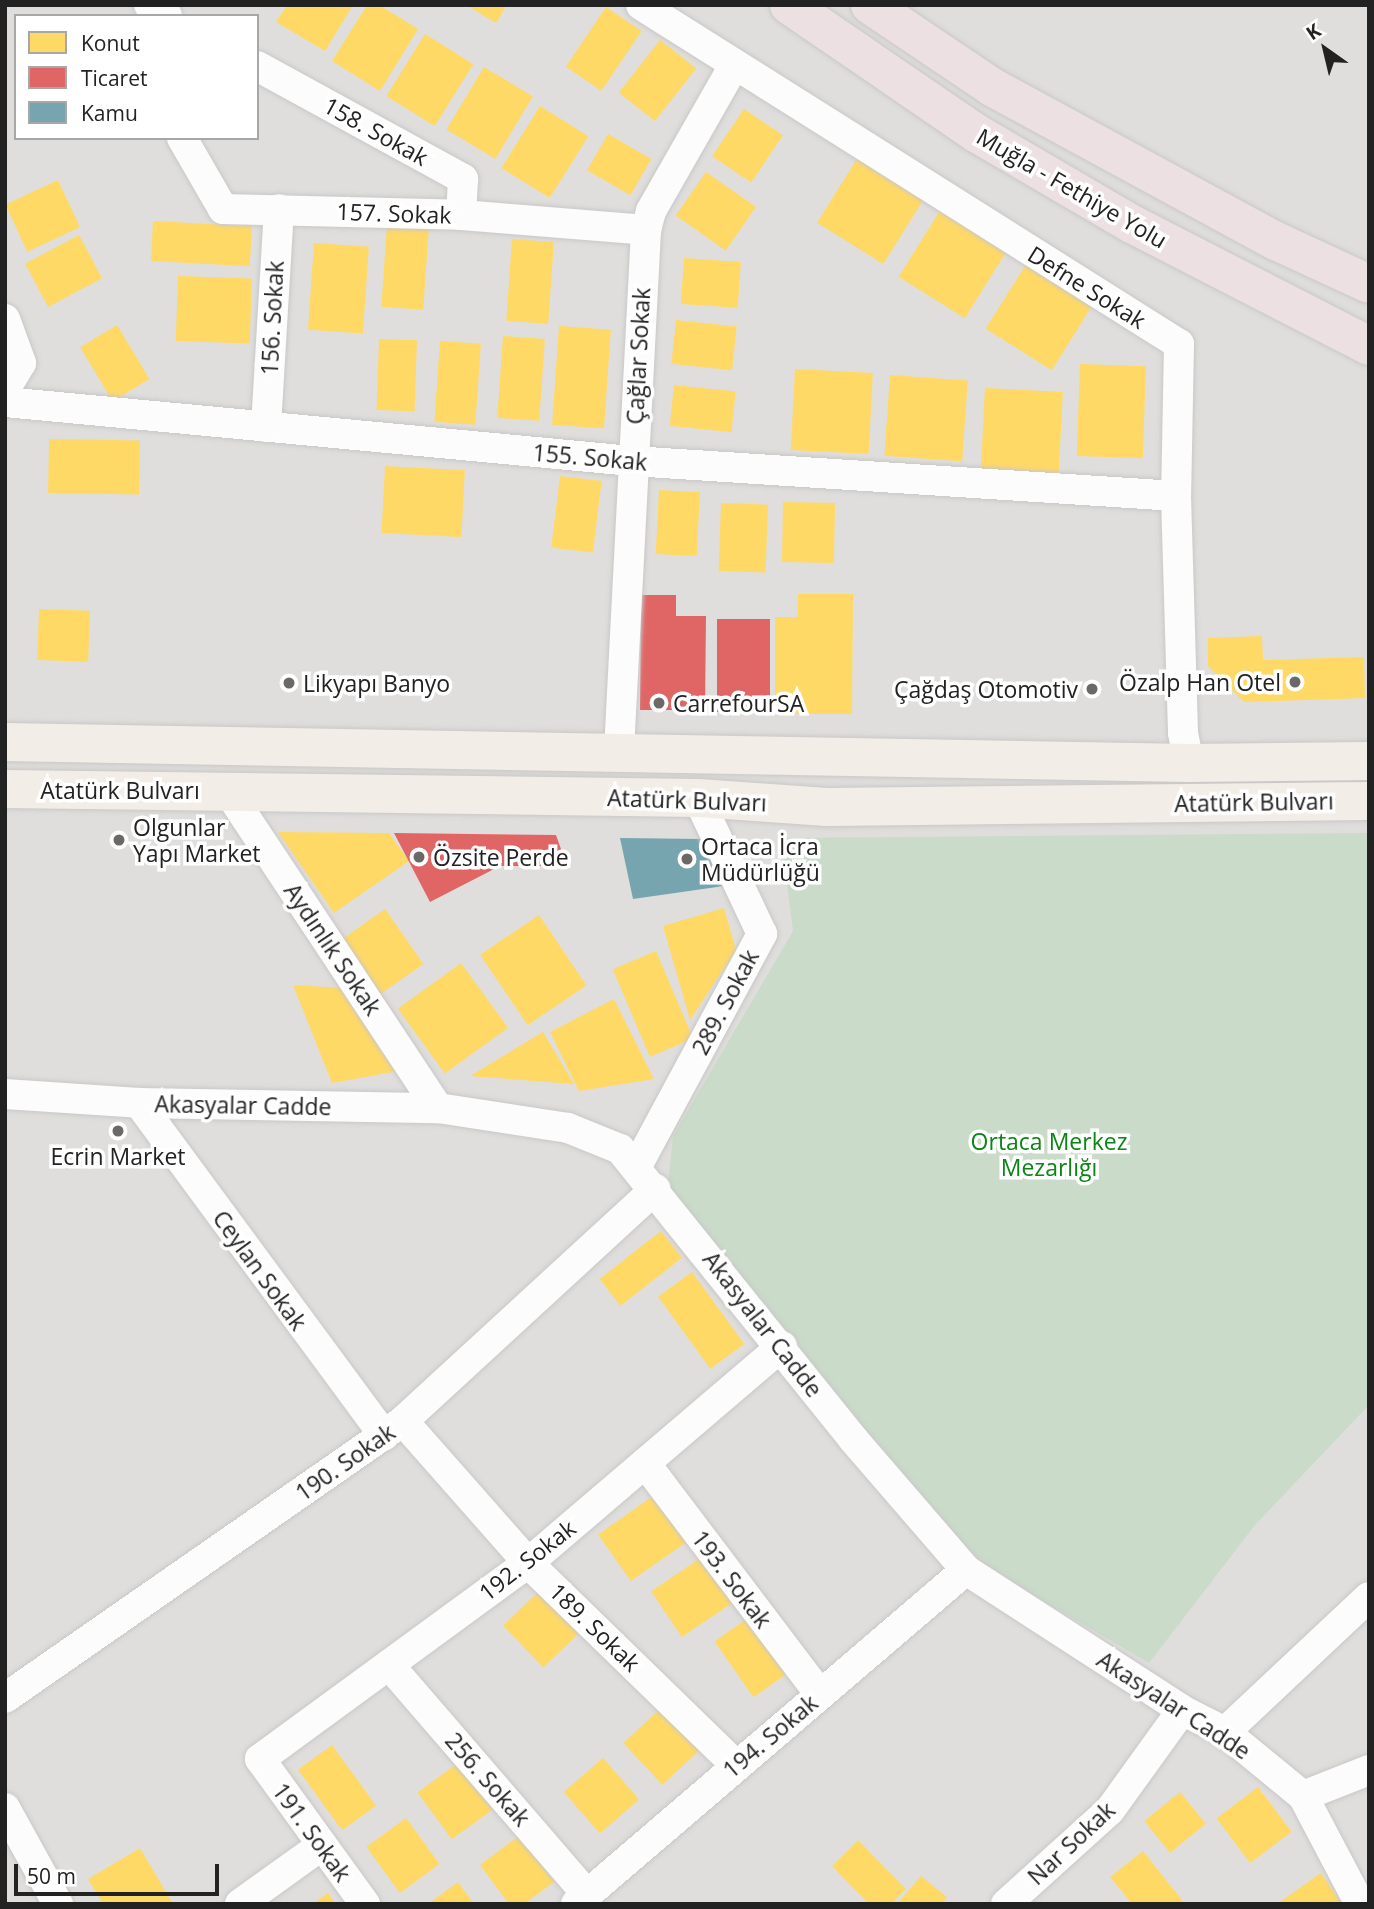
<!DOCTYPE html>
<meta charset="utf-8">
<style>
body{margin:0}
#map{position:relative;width:1374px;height:1909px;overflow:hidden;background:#f0eeeb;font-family:"Open Sans",sans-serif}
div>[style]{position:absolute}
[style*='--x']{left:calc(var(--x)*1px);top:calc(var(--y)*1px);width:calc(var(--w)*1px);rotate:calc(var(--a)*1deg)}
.residential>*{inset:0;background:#dfdedc}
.cemetery>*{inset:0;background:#cadbca}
.homes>*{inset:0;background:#ffd966;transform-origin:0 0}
.shops>*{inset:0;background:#e06666;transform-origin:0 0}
.public>*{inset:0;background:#76a5af}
.roads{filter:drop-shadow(0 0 2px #c9c8c7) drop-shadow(0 0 2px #c9c8c7)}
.minor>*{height:30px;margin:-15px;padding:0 15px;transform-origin:15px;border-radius:15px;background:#fdfcfc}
.major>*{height:38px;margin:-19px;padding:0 19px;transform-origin:19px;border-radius:19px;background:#f3ede7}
.highway>*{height:38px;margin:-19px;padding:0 19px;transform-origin:19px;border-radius:19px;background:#ece0e2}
.dots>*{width:19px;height:19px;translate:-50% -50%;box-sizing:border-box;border:4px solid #fff;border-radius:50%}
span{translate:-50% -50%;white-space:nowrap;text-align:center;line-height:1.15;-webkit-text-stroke:7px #fff;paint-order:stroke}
.street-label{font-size:23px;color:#222}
.poi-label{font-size:23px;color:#222}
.right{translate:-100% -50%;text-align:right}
.left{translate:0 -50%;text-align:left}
.park-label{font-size:23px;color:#0c8416}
.frame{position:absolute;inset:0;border:7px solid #222;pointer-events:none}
.legend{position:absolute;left:14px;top:14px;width:245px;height:126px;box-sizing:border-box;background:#fff;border:2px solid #a7a7a7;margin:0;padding:9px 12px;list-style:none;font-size:21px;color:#222}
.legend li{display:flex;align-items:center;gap:14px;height:35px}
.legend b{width:35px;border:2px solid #a7a7a7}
.north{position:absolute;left:1290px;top:14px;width:70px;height:70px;-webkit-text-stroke:5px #fff;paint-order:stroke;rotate:326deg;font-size:19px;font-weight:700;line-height:28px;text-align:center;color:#222}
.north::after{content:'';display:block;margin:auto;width:24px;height:32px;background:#222;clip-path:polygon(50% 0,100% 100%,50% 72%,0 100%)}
.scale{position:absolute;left:14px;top:1864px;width:205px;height:32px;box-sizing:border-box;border:4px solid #222;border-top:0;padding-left:9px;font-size:21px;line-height:24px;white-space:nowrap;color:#222;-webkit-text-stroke:5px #fff;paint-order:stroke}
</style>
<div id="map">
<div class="residential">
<i style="clip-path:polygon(evenodd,5px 5px,1369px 5px,1369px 1904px,5px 1904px,5px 5px,16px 16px,257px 16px,257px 138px,16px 138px,16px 16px)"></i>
</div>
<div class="cemetery">
<i style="clip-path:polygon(1369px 833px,1369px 1405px,1255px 1525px,1149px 1663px,980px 1564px,721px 1260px,666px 1204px,673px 1136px,793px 931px,781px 838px)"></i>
</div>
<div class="homes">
<i style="clip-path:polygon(287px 5px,353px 5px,325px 51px,276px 22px)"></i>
<i style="clip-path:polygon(367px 5px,379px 5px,418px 29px,380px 91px,332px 61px)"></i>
<i style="clip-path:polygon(466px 5px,507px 5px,496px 23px)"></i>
<i style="left:606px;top:7px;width:43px;height:72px;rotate:34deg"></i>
<i style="left:425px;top:34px;width:57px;height:73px;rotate:32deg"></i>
<i style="left:660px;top:40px;width:46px;height:67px;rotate:38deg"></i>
<i style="left:484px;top:67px;width:57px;height:73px;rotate:31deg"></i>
<i style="left:540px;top:106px;width:57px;height:73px;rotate:32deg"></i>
<i style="left:744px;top:109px;width:47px;height:57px;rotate:34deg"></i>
<i style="left:608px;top:134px;width:50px;height:42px;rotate:30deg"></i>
<i style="left:860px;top:154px;width:78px;height:81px;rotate:32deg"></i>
<i style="left:706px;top:172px;width:61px;height:53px;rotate:35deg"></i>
<i style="left:58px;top:180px;width:52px;height:58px;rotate:65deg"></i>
<i style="left:941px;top:209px;width:78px;height:80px;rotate:32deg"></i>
<i style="left:153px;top:221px;width:99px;height:40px;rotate:3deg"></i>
<i style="left:387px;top:225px;width:42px;height:82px;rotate:4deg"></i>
<i style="left:79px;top:235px;width:49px;height:61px;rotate:62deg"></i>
<i style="left:512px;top:239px;width:42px;height:82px;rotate:4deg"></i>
<i style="left:314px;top:243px;width:55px;height:87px;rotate:4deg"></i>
<i style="left:684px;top:258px;width:57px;height:46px;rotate:4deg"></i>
<i style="left:1028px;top:261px;width:78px;height:80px;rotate:32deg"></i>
<i style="left:178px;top:276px;width:74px;height:65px;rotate:2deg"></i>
<i style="left:676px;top:320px;width:61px;height:44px;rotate:6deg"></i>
<i style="left:117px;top:325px;width:63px;height:43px;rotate:59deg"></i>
<i style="left:559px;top:326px;width:52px;height:99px;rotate:4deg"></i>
<i style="left:503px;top:336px;width:42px;height:82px;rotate:4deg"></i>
<i style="left:379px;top:339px;width:38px;height:71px;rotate:2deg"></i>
<i style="left:440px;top:341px;width:41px;height:81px;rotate:4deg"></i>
<i style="left:1080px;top:364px;width:66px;height:92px;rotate:2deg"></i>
<i style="left:795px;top:369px;width:78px;height:81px;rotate:3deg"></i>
<i style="left:890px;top:375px;width:78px;height:81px;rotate:4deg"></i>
<i style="left:674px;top:385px;width:62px;height:41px;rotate:6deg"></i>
<i style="left:985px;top:388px;width:78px;height:81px;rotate:3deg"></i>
<i style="left:49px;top:439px;width:91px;height:54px;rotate:1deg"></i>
<i style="left:385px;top:466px;width:80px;height:67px;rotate:3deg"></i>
<i style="left:560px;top:476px;width:42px;height:72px;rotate:7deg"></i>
<i style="left:659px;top:490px;width:41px;height:64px;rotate:3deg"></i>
<i style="left:783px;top:502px;width:52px;height:60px;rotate:1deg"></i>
<i style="left:721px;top:503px;width:47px;height:68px;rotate:2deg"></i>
<i style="clip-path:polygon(798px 594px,853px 594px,852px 714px,775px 714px,775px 617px,798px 617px)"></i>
<i style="left:39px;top:609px;width:51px;height:51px;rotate:2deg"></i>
<i style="clip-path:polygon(1262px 636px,1263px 660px,1364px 657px,1365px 698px,1244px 702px,1208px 666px,1208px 638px)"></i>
<i style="clip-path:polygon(278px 832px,389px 833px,409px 861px,334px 913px)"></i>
<i style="clip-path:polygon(724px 908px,736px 950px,690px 1020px,663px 926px)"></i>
<i style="left:385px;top:909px;width:67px;height:53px;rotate:55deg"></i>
<i style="left:539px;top:915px;width:85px;height:71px;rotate:56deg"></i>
<i style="left:656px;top:951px;width:95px;height:47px;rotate:67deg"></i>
<i style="left:461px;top:963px;width:80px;height:78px;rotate:54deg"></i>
<i style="clip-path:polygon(293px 985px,344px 988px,398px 1071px,332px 1083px)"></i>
<i style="clip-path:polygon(614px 999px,654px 1079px,579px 1091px,550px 1032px)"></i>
<i style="clip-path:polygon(543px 1032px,574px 1084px,470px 1076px)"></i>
<i style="left:661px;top:1231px;width:34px;height:78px;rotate:52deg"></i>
<i style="left:692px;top:1272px;width:89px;height:42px;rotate:54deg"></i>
<i style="left:653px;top:1496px;width:57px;height:67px;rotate:55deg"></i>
<i style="left:705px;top:1555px;width:55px;height:65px;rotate:56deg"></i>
<i style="left:539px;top:1591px;width:58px;height:50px;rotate:46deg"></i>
<i style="left:748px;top:1618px;width:68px;height:41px;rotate:55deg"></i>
<i style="left:660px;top:1709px;width:57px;height:50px;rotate:47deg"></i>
<i style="left:332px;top:1745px;width:75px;height:42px;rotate:54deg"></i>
<i style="left:603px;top:1758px;width:55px;height:52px;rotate:49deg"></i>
<i style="left:458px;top:1763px;width:58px;height:50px;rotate:54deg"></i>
<i style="left:1258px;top:1787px;width:56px;height:52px;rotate:53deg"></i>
<i style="left:1180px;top:1792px;width:41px;height:46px;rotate:51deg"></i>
<i style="left:406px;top:1818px;width:57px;height:49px;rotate:54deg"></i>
<i style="clip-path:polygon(520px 1835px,554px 1882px,524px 1904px,509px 1904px,480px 1865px)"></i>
<i style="clip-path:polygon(858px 1840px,906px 1889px,891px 1904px,869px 1904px,832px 1866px)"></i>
<i style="clip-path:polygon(140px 1848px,173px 1904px,103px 1904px,88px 1879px)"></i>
<i style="clip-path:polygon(1143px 1851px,1185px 1904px,1132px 1904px,1110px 1877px)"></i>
<i style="clip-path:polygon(1321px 1873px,1342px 1904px,1277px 1904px)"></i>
<i style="clip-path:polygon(921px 1876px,947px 1897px,942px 1904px,897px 1904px)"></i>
<i style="clip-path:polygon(458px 1882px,474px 1904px,428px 1904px)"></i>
<i style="clip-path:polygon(328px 1893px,336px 1904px,312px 1904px)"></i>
</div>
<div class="shops">
<i style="clip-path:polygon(641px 595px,676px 595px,676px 616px,706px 616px,705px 710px,640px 710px)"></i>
<i style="left:717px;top:619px;width:53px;height:93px"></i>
<i style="clip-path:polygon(394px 833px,556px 835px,567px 866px,500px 866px,430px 902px)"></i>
</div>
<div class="public">
<i style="clip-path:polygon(620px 838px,703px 839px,724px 886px,633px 899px)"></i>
</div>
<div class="roads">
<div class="minor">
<i style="--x:149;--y:5;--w:21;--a:31"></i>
<i style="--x:641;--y:5;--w:636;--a:32.22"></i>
<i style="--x:1179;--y:344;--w:152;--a:91.1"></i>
<i style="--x:1176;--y:496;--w:237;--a:88.3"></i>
<i style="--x:1183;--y:733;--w:31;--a:79"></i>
<i style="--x:257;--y:66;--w:235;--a:28.7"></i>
<i style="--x:463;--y:179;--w:36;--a:93"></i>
<i style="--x:182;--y:138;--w:82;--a:60"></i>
<i style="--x:223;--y:209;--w:238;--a:1.4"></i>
<i style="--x:461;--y:215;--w:186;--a:4.6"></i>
<i style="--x:5;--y:319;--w:47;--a:70"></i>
<i style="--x:21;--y:363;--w:31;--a:121"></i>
<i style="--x:5;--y:402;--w:630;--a:5.38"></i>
<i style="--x:632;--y:461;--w:545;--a:3.68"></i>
<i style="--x:266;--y:427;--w:218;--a:-86.6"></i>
<i style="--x:619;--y:751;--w:522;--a:-87.03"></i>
<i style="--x:646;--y:230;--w:20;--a:-75"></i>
<i style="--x:651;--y:211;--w:166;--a:-60.3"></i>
<i style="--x:228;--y:791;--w:380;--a:56.5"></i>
<i style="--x:5;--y:1094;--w:134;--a:3.8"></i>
<i style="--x:139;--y:1103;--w:299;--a:1"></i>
<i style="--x:438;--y:1108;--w:132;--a:8.7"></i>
<i style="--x:568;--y:1128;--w:56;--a:22"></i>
<i style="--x:620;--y:1149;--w:372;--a:51.2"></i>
<i style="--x:853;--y:1439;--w:173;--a:49.2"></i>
<i style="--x:966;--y:1570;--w:257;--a:32.9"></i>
<i style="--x:1182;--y:1710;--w:48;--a:27.1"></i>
<i style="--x:1225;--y:1732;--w:101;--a:39.4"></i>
<i style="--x:1303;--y:1796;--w:122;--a:62.2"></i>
<i style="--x:139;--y:1103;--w:413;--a:53.6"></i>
<i style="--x:637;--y:1166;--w:264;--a:-61.7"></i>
<i style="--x:762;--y:934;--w:150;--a:-115.2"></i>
<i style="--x:403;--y:1421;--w:189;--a:48.6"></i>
<i style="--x:528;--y:1563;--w:290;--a:44.2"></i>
<i style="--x:645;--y:1463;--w:290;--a:52.9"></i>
<i style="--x:389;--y:1665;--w:303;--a:49.2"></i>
<i style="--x:5;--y:1698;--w:485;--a:-34.8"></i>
<i style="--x:403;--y:1421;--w:343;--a:-42.6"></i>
<i style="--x:1225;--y:1732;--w:197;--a:-43.2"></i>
<i style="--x:1303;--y:1796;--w:71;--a:-21.5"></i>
<i style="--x:5;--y:1808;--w:110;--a:61.1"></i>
<i style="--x:240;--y:1904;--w:101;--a:-35.7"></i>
<i style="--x:365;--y:1904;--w:179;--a:-125.9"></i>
<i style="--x:260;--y:1759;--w:332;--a:-36.2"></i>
<i style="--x:528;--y:1563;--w:334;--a:-40.5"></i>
<i style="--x:576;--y:1904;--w:513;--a:-40.58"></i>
<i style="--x:1006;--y:1904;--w:140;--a:-42.1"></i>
<i style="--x:1110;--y:1810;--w:123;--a:-54.2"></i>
</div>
<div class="major">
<i style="--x:5;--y:742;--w:1184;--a:1.02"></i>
<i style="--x:1189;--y:763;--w:180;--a:-0.6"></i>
<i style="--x:5;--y:789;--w:693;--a:0.74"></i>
<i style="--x:698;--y:798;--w:129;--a:4"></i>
<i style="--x:827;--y:807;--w:542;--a:-0.63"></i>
</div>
<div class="highway">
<i style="--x:789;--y:5;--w:227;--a:34.4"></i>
<i style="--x:976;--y:133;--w:181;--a:30.3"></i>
<i style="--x:1132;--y:224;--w:267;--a:27.2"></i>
<i style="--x:870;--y:5;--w:147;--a:33.9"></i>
<i style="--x:992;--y:87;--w:323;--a:28.5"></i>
<i style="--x:1276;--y:241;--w:102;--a:24.8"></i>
</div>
</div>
<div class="dots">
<i style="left:1295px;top:682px;background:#6a6968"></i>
<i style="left:289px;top:683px;background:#6a6968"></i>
<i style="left:1092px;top:689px;background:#6a6968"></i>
<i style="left:659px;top:703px;background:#6a6968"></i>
<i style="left:119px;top:840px;background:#6a6968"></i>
<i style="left:419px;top:857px;background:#6a6968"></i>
<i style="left:687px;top:859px;background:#6a6968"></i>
<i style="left:118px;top:1131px;background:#6a6968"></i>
</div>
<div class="street-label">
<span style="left:376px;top:131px;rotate:29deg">158. Sokak</span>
<span style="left:1072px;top:188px;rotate:30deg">Muğla - Fethiye Yolu</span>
<span style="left:394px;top:213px;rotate:2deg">157. Sokak</span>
<span style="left:1087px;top:287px;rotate:32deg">Defne Sokak</span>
<span style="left:272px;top:318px;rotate:-87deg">156. Sokak</span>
<span style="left:638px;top:356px;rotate:-87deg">Çağlar Sokak</span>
<span style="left:590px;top:457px;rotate:5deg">155. Sokak</span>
<span style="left:120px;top:790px">Atatürk Bulvarı</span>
<span style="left:687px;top:800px;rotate:2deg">Atatürk Bulvarı</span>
<span style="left:1254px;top:802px;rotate:-1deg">Atatürk Bulvarı</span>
<span style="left:333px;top:949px;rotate:56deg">Aydınlık Sokak</span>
<span style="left:725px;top:1002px;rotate:-62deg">289. Sokak</span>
<span style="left:243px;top:1105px;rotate:1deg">Akasyalar Cadde</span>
<span style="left:260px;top:1270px;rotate:54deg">Ceylan Sokak</span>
<span style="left:763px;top:1324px;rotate:52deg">Akasyalar Cadde</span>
<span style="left:345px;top:1462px;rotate:-35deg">190. Sokak</span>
<span style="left:527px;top:1560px;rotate:-38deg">192. Sokak</span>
<span style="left:732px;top:1579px;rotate:53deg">193. Sokak</span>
<span style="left:595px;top:1627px;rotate:44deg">189. Sokak</span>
<span style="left:1174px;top:1705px;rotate:33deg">Akasyalar Cadde</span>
<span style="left:770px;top:1736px;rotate:-40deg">194. Sokak</span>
<span style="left:488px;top:1779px;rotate:49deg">256. Sokak</span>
<span style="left:312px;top:1832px;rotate:54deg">191. Sokak</span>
<span style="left:1071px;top:1843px;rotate:-43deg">Nar Sokak</span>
</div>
<div class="poi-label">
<span class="right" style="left:1281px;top:682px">Özalp Han Otel</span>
<span class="left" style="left:303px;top:683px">Likyapı Banyo</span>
<span class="right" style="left:1078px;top:689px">Çağdaş Otomotiv</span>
<span class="left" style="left:673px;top:703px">CarrefourSA</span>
<span class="left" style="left:133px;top:840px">Olgunlar<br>Yapı Market</span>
<span class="left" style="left:701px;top:859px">Ortaca İcra<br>Müdürlüğü</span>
<span class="left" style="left:433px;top:857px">Özsite Perde</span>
<span style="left:118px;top:1156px">Ecrin Market</span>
</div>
<div class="park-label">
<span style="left:1049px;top:1154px">Ortaca Merkez<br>Mezarlığı</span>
</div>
<div class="frame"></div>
<ul class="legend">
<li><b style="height:19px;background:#ffd966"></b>Konut</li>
<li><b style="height:19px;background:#e06666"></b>Ticaret</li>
<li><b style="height:19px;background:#76a5af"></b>Kamu</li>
</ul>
<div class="north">K</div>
<div class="scale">50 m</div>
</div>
